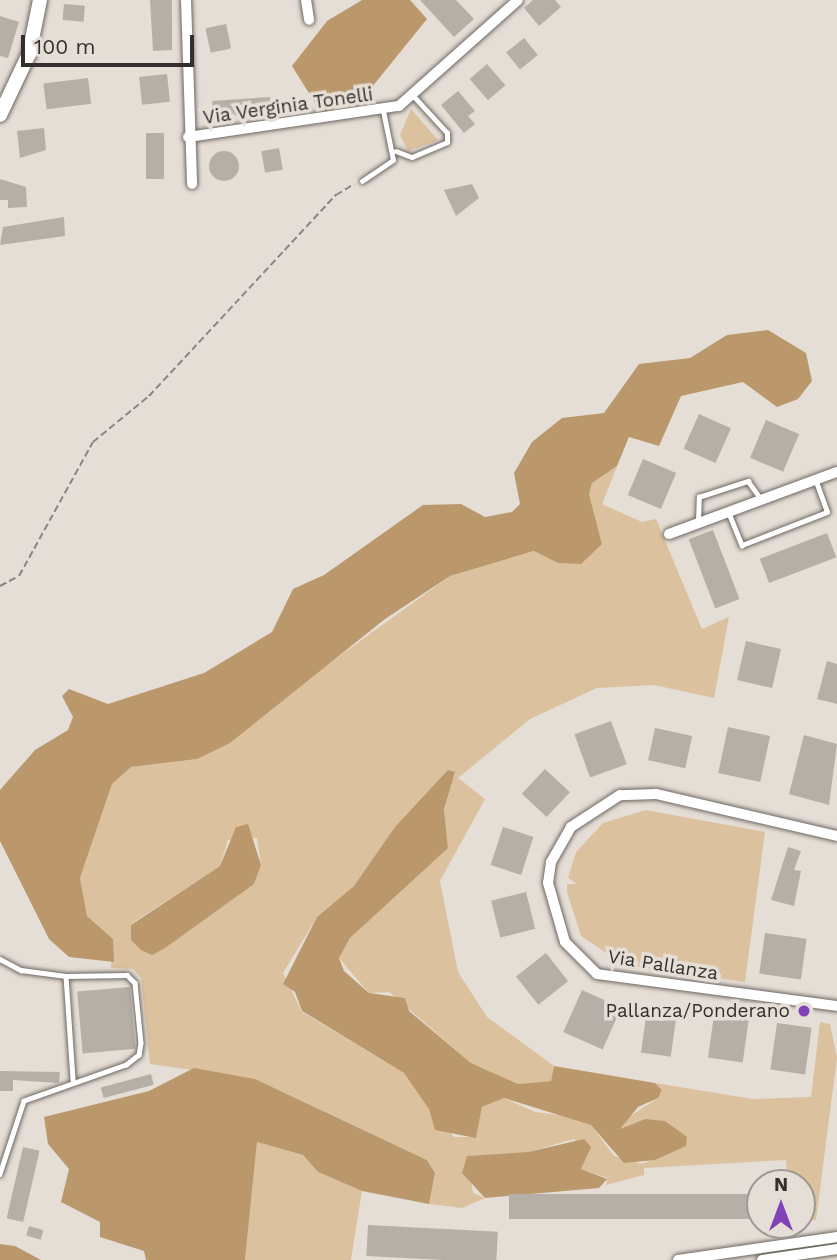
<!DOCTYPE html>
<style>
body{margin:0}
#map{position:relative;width:837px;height:1260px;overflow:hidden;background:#e5ded6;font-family:"Work Sans",sans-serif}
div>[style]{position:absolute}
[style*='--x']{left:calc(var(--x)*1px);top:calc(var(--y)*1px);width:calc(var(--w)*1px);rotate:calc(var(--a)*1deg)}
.green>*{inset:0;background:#dcc19f}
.forest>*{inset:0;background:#ba986b}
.building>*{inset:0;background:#b6afa7;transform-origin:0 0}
.round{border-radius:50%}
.path>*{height:2px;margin-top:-1px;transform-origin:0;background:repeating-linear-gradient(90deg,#8a8580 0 7px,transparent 0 10.5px)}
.roads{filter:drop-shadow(0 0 2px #6e6860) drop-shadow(0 0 2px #6e6860)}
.lane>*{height:4.5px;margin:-2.25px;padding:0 2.25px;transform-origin:2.25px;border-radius:2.25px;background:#fff}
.street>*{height:10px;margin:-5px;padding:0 5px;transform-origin:5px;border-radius:5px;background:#fff}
.secondary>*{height:14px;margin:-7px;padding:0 7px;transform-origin:7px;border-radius:7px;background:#fff}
.dots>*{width:19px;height:19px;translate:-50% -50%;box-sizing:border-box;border:4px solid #e5ded6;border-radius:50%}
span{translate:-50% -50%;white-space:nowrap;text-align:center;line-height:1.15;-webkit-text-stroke:7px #e5ded6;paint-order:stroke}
.street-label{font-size:19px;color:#322f2c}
.poi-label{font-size:19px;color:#322f2c}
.right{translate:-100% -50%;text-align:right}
.north{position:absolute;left:746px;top:1169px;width:70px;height:70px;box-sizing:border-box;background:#e5ded6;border:2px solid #9d9892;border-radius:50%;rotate:0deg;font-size:19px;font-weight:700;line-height:28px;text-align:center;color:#322f2c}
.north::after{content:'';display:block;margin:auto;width:24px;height:32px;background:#8142b7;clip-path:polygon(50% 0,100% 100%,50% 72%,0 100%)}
.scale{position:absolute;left:21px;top:35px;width:173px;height:32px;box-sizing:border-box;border:4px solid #322f2c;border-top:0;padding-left:9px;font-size:21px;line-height:24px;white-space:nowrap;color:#322f2c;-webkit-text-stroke:5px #e5ded6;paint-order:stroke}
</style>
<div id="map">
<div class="green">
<i style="clip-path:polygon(411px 109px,438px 140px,408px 151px,400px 135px)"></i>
<i style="clip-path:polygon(evenodd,617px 466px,602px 504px,642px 522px,656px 519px,702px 629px,729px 617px,714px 698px,654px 685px,597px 688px,530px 719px,458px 778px,485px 799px,440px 881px,458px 972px,487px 1017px,554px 1066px,551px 1081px,518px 1084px,471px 1063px,389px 992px,369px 993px,339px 958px,350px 938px,448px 847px,444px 809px,454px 772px,405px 816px,354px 886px,317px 917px,283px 973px,302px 1012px,404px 1073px,454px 1137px,476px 1137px,482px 1107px,504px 1098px,535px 1112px,576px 1117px,591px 1125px,614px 1156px,642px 1164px,666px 1154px,645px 1119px,620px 1129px,618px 1124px,658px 1098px,662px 1090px,655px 1083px,753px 1099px,811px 1097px,820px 1022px,830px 1024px,837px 1058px,816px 1220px,802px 1222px,802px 1183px,788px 1183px,786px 1160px,644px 1168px,644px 1175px,606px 1185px,607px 1178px,581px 1169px,587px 1155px,574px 1139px,528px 1152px,467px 1157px,473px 1193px,485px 1198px,462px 1208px,429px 1204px,435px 1173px,427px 1160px,255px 1079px,150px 1064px,141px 978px,133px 969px,111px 968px,113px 939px,87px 916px,80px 878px,112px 784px,131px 767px,197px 759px,450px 576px,535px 551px,558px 563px,602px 544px,589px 494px,592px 482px,617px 466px,257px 838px,261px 865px,254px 884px,152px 954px,131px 924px,220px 866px,228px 840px,257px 838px)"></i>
<i style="clip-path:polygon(646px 810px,765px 832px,745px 982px,624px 965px,581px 936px,567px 892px,567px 884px,577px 884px,568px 878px,576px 852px,603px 823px)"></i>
<i style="clip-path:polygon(257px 1142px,303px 1155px,318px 1172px,362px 1191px,351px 1260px,245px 1260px)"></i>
</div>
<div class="forest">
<i style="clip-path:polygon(362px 0,410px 0,427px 19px,363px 98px,322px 114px,292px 66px,327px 21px)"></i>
<i style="clip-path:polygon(768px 330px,806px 353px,812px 381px,798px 399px,777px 407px,743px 382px,681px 396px,659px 446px,629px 437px,617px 466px,592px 483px,589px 494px,602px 544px,581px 564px,558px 563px,534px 551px,450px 576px,385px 619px,230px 743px,197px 759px,131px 767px,112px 784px,80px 878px,87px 916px,113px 939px,114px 962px,69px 957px,49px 939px,0 841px,0 790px,35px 750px,68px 730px,73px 717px,62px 696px,69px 689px,108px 704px,204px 673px,272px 632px,293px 589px,324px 575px,423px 505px,461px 504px,485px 517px,512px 512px,520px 504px,514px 473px,532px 442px,562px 418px,604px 413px,639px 364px,690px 358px,727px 335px)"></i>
<i style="clip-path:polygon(448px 770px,455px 772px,444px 809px,448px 848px,350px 938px,339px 958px,344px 971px,369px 993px,405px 998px,409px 1011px,471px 1063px,518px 1084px,551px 1081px,554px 1066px,655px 1083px,662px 1090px,658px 1098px,638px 1107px,620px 1129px,645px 1119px,665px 1121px,687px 1137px,686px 1146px,655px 1160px,624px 1163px,591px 1125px,504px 1098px,482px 1107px,476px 1138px,435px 1130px,429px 1109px,404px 1073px,302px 1011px,295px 992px,283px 984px,317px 917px,354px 886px,395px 827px)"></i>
<i style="clip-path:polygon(248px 824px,261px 865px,254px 884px,165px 948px,152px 955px,141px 950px,131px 940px,131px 925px,220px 866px,236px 827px)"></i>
<i style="clip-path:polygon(194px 1068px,255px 1079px,427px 1160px,435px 1173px,429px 1204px,362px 1191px,318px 1172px,303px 1155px,257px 1142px,245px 1260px,146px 1260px,144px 1251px,100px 1237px,100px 1222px,61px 1202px,69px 1169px,48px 1144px,44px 1117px,149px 1091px)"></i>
<i style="clip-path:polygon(584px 1139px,591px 1147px,581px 1169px,607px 1179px,599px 1188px,485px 1198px,462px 1173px,467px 1156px,528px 1152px)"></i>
<i style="clip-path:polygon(0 1244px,15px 1246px,41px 1260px,0 1260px)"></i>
</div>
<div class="building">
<i style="clip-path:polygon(150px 0,172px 0,172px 50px,153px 51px)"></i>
<i style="clip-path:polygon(420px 0,456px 0,474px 19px,454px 37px)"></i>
<i style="clip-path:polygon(533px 0,555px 0,561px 7px,539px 26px,524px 8px)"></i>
<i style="left:64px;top:4px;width:21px;height:16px;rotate:5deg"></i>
<i style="clip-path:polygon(0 16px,19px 22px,8px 58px,0 56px)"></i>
<i style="left:226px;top:24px;width:25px;height:21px;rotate:78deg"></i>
<i style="left:524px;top:38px;width:22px;height:23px;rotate:51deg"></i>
<i style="left:487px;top:64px;width:28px;height:23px;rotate:49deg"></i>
<i style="left:167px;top:74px;width:28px;height:28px;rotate:84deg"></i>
<i style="left:88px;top:78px;width:26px;height:45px;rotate:83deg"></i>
<i style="clip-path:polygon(458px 91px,475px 111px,468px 116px,475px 124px,464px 133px,441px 105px)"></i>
<i style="left:270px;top:97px;width:16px;height:58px;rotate:86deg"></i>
<i style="clip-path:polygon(44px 128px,46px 150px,20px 158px,17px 131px)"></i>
<i style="left:146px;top:133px;width:18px;height:46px"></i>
<i style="left:279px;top:148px;width:22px;height:18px;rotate:80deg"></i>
<i class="round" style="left:209px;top:151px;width:30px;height:30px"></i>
<i style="clip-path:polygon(0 179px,26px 187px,27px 207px,8px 208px,8px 200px,0 200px)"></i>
<i style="clip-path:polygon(472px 184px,479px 198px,456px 216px,444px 190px)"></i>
<i style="clip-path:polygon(64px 217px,65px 236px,0 245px,3px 227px)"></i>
<i style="left:699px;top:414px;width:35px;height:38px;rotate:24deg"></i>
<i style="left:766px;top:420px;width:36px;height:41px;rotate:23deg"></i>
<i style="left:643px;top:459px;width:36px;height:39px;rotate:23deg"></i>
<i style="left:713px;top:530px;width:74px;height:26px;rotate:69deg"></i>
<i style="left:827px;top:533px;width:26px;height:72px;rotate:69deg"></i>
<i style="left:746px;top:641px;width:36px;height:40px;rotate:13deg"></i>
<i style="clip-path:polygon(827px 661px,837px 664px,837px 704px,817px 699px)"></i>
<i style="left:611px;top:721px;width:46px;height:39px;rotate:70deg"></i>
<i style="left:728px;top:727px;width:43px;height:47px;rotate:12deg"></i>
<i style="left:655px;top:728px;width:38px;height:33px;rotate:12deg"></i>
<i style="clip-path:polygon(804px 735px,837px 744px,829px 805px,789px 794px)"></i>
<i style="left:545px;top:769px;width:34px;height:34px;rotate:43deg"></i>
<i style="left:503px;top:827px;width:32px;height:40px;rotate:18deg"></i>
<i style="clip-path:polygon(788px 847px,801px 851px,794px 870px,801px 871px,794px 906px,771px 900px)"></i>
<i style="left:526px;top:892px;width:38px;height:36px;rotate:76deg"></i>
<i style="left:765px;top:933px;width:42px;height:41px;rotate:8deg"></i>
<i style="left:546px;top:953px;width:36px;height:38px;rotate:52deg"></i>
<i style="left:130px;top:987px;width:62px;height:53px;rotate:85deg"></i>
<i style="left:582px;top:990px;width:43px;height:46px;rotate:24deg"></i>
<i style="left:647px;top:1010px;width:30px;height:43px;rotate:8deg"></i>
<i style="left:714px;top:1015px;width:35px;height:43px;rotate:8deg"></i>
<i style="left:777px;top:1023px;width:35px;height:47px;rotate:8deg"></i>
<i style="clip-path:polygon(0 1071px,60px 1072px,59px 1083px,13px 1080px,13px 1091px,0 1091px)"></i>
<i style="left:151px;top:1074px;width:11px;height:52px;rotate:75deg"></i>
<i style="left:23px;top:1147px;width:17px;height:73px;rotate:13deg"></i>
<i style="left:760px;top:1194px;width:25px;height:251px;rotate:90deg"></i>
<i style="left:368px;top:1225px;width:130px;height:31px;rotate:3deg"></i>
<i style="left:29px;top:1226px;width:15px;height:10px;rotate:16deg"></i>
</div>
<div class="path">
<i style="--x:0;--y:586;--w:21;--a:-28"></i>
<i style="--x:19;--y:576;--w:153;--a:-61.1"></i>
<i style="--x:93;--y:442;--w:72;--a:-39.4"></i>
<i style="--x:149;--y:396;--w:275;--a:-47.1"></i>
<i style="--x:336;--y:195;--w:21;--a:-31"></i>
</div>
<div class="roads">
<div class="lane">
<i style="--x:396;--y:151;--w:17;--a:21"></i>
<i style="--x:412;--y:157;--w:38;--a:-23"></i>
<i style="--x:447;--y:142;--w:9;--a:-90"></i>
<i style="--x:447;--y:133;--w:50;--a:-132.6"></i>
<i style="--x:362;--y:181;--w:37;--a:-34"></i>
<i style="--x:393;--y:160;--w:50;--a:-101.5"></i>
<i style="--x:729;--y:513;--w:35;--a:68"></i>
<i style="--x:742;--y:545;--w:91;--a:-21.2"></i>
<i style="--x:827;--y:512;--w:32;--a:-110"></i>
<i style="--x:698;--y:521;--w:24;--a:-88"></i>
<i style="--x:699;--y:497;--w:52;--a:-18.1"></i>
<i style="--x:748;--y:481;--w:22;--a:54"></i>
<i style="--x:0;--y:959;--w:24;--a:28"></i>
<i style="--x:21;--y:970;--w:45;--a:7.6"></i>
<i style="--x:66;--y:976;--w:61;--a:-0.9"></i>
<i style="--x:127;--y:975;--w:11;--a:45"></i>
<i style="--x:135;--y:983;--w:60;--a:84.3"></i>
<i style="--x:141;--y:1043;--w:12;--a:99"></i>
<i style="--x:139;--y:1055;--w:16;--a:142"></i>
<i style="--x:126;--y:1065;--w:108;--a:160.6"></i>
<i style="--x:24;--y:1101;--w:77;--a:108.2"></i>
<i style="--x:66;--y:976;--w:104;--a:86.1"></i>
</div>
<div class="street">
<i style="--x:186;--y:0;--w:184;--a:88.1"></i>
<i style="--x:306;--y:0;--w:20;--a:81"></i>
<i style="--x:188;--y:137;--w:213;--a:-8.4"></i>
<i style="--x:399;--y:106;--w:159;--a:-41.7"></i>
<i style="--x:669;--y:534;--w:179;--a:-20.3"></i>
<i style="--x:837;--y:836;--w:186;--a:-166.9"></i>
<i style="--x:656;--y:794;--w:36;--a:178"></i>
<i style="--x:620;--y:795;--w:59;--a:146.9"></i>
<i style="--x:571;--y:827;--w:40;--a:119.7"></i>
<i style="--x:551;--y:862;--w:21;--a:98"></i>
<i style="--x:548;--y:883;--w:61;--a:73.9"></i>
<i style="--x:565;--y:942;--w:45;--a:45"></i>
<i style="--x:597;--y:974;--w:242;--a:7.6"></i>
<i style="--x:678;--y:1260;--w:161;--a:-8.2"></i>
<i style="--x:762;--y:1260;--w:76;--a:-8.3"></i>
</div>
<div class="secondary">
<i style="--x:0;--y:115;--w:68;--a:-64.6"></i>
<i style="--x:29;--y:54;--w:55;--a:-78.5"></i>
</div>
</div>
<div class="dots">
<i style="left:804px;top:1011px;background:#8142b7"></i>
</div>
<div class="street-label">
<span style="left:288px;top:106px;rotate:-8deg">Via Verginia Tonelli</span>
<span style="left:663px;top:965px;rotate:9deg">Via Pallanza</span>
</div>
<div class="poi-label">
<span class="right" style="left:790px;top:1011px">Pallanza/Ponderano</span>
</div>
<div class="north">N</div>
<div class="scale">100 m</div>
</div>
